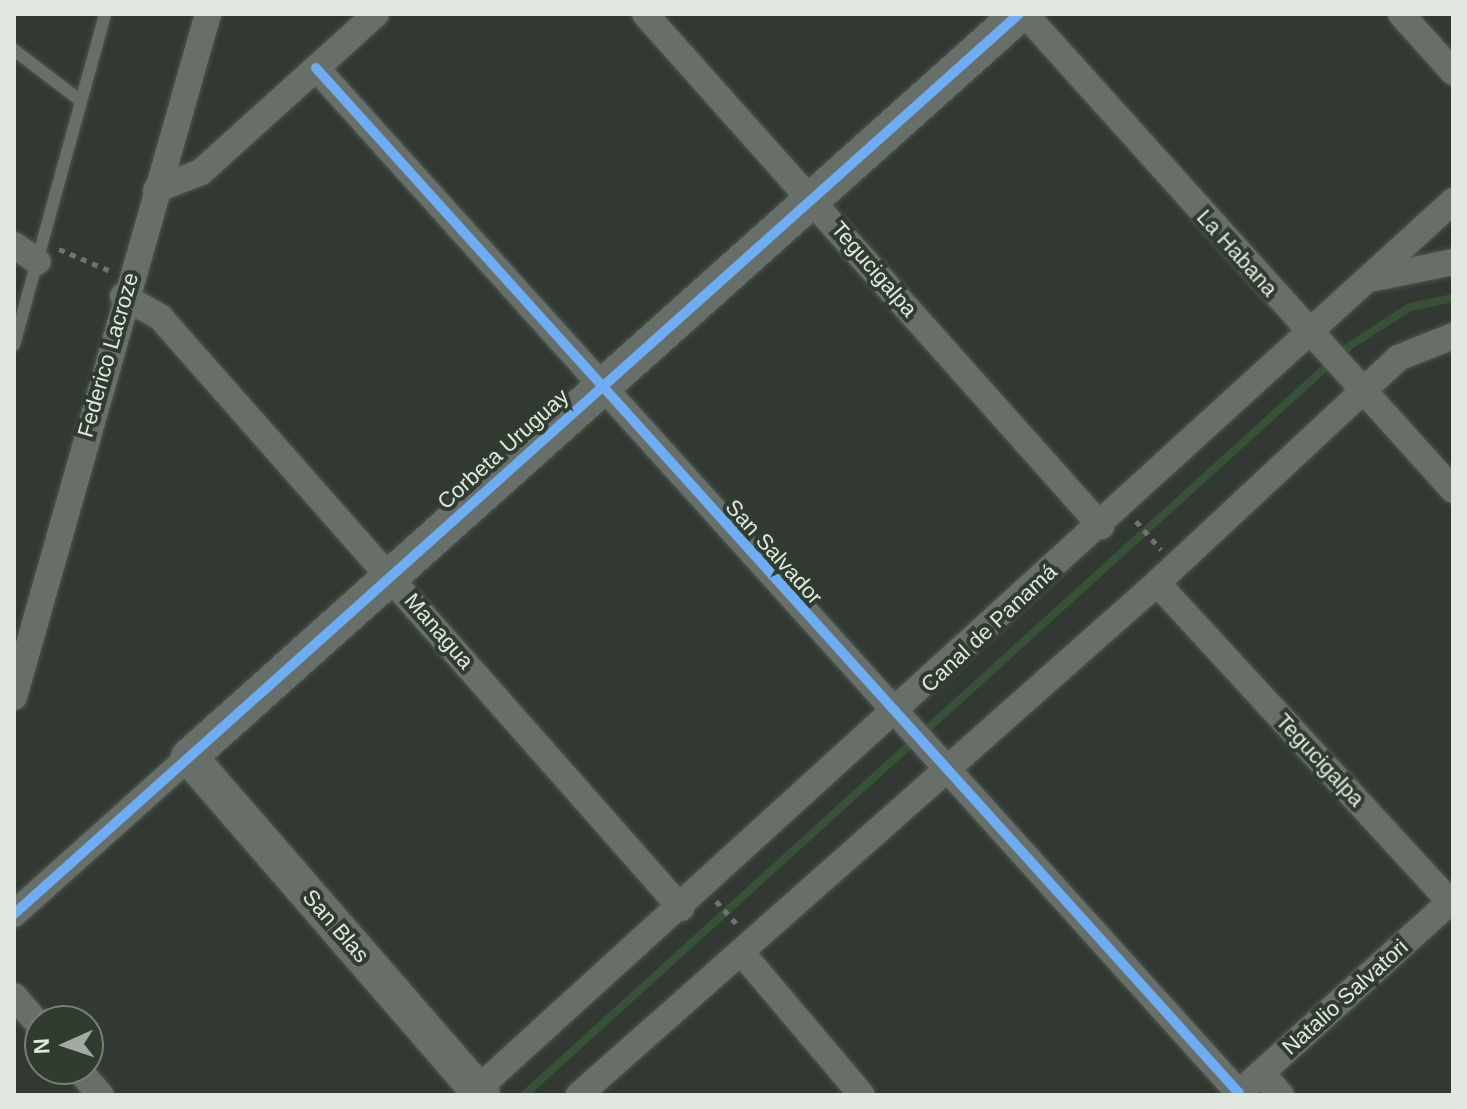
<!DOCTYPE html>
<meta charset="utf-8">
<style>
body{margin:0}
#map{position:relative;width:1467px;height:1109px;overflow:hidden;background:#323832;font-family:Helvetica,sans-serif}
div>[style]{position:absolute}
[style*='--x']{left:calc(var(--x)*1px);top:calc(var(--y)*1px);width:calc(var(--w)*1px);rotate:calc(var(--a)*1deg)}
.stream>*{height:8px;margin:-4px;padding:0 4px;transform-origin:4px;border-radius:4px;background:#365135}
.path>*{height:5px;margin-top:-2.5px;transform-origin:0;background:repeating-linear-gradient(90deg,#6f746f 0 6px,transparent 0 12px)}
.roads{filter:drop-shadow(0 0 2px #4e544e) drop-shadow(0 0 2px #4e544e)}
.lane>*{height:12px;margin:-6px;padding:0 6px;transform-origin:6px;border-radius:6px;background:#686e68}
.street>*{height:26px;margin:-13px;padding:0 13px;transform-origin:13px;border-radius:13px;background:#686e68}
.secondary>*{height:36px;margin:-18px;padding:0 18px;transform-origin:18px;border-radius:18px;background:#686e68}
.cycleway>*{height:10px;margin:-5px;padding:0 5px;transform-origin:5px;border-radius:5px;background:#6dadf4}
span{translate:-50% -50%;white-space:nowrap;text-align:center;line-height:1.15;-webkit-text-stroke:8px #2f3c2e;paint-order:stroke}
.street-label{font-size:22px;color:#e0e8e0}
.frame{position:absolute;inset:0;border:16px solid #e0e8e0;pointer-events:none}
.north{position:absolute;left:24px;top:1005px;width:80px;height:80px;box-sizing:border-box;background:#2f3c2e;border:2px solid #768175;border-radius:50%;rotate:267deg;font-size:22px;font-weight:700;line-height:32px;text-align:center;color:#e0e8e0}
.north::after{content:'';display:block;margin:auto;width:28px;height:36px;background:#a3aaa3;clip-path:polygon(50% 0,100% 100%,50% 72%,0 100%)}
</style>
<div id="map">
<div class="stream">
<i style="--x:524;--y:1095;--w:1113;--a:-42.23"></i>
<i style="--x:1348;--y:347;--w:74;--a:-32.8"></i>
<i style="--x:1410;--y:307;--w:44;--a:-11.8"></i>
</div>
<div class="path">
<i style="--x:59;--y:249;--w:59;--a:23.1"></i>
<i style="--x:1136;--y:521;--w:38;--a:49"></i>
<i style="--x:716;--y:901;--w:30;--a:48"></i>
</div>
<div class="roads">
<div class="lane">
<i style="--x:14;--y:50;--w:84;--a:37.3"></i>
<i style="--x:14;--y:345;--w:343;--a:-74.6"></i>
</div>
<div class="street">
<i style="--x:645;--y:14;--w:686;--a:48.31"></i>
<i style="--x:1025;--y:14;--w:640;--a:48.04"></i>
<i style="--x:1401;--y:14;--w:78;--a:48.1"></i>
<i style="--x:316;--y:68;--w:1379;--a:48"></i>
<i style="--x:156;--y:190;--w:48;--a:-21.8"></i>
<i style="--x:201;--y:172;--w:236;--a:-42.1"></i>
<i style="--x:14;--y:245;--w:29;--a:35"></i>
<i style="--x:1375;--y:278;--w:80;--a:-11.6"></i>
<i style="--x:123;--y:296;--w:43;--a:29.6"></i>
<i style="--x:160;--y:317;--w:788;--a:48.6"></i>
<i style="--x:1157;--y:583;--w:433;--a:47.4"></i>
<i style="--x:14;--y:697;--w:710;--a:-74.14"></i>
<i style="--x:14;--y:914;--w:235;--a:-41.9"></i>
<i style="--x:741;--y:952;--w:187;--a:49.8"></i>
<i style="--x:14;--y:996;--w:40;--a:49"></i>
<i style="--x:78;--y:1069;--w:35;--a:49"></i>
<i style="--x:1261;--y:1073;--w:30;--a:48"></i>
<i style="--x:471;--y:1095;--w:1328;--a:-42.31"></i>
<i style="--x:579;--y:1095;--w:772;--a:-41.53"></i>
<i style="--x:1157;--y:583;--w:330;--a:-43"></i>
<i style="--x:1398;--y:358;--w:59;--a:-21.8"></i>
<i style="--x:1237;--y:1095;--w:292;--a:-42.2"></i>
</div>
<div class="secondary">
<i style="--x:482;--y:1095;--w:447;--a:-130.9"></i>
<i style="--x:189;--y:757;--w:1114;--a:-41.83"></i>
</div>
</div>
<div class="cycleway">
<i style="--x:316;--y:68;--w:1379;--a:48"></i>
<i style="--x:14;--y:914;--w:1349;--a:-41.85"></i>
</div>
<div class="street-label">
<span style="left:1237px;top:253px;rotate:48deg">La Habana</span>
<span style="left:874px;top:269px;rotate:49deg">Tegucigalpa</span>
<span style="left:108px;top:355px;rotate:-74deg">Federico Lacroze</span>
<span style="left:503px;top:449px;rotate:-42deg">Corbeta Uruguay</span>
<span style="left:774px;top:552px;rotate:48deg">San Salvador</span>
<span style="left:989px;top:628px;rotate:-43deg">Canal de Panamá</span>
<span style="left:439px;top:631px;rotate:49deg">Managua</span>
<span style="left:1320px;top:760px;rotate:47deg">Tegucigalpa</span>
<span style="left:336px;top:926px;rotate:49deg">San Blas</span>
<span style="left:1345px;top:997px;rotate:-42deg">Natalio Salvatori</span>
</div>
<div class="frame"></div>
<div class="north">N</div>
</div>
